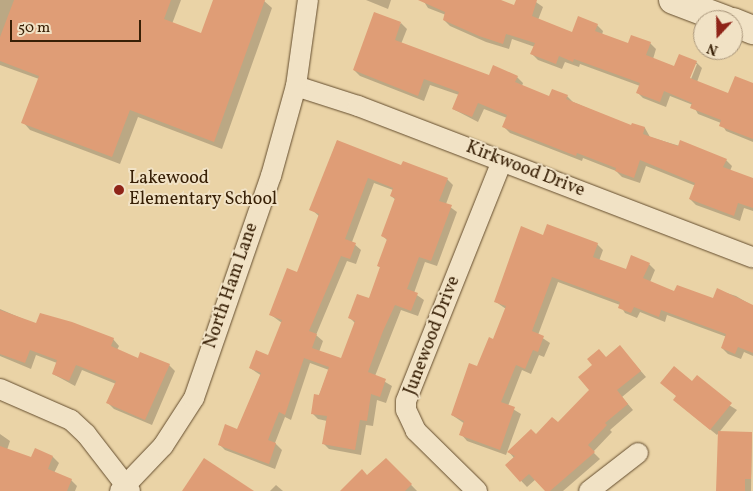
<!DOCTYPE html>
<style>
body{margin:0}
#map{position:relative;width:753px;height:491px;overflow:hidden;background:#ead3a6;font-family:Vollkorn,serif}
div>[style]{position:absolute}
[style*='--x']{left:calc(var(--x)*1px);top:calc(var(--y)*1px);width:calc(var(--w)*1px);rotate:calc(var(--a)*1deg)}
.shadow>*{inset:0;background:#0003}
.building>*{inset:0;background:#df9d76}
.roads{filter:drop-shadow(0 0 1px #644d2e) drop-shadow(0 0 1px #644d2e)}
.street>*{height:20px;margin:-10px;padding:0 10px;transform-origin:10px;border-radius:10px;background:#f1e2c5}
.secondary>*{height:28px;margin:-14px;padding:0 14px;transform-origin:14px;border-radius:14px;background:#f1e2c5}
.dots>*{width:14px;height:14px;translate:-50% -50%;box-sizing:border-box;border:2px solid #f1e2c5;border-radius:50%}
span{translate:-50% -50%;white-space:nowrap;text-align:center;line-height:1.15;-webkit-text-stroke:4px #f1e2c5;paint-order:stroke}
.street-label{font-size:18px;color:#382006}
.poi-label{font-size:18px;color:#382006}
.left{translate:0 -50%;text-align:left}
.north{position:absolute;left:693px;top:10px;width:50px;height:50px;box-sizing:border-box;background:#f1e2c5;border:1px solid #a79479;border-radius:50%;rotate:201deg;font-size:14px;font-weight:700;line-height:20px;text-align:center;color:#382006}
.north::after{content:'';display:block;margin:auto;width:18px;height:22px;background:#8f2418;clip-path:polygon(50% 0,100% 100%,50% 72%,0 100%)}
.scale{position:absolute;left:10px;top:20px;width:131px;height:22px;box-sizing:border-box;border:2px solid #382006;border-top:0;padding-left:6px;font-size:15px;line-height:18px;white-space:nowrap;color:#382006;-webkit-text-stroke:4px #f1e2c5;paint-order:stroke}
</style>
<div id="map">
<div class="shadow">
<i style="clip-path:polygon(0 0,181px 0,172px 24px,202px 35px,215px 0,263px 0,272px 8px,222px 149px,138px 117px,120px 164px,30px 130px,23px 122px,39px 79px,0 65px)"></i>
<i style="clip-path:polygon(366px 0,391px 0,388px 9px)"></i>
<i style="clip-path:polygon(evenodd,423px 0,497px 0,515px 6px,517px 0,533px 0,543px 7px,538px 20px,573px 33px,597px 25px,603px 31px,602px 35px,629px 45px,650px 43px,656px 49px,653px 59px,675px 67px,696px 62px,702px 68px,697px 82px,729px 95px,753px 84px,753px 142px,726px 131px,721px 123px,698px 114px,693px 105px,670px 96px,666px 107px,643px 98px,637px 92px,640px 86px,580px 64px,579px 67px,565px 62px,562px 69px,538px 60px,532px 54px,535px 47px,512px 39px,509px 49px,486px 42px,450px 26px,444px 20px,446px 15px,428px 8px,423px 0,695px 64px,697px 64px,689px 84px,687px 83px,695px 64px)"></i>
<i style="clip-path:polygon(401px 23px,407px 29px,401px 44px,489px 77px,517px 77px,523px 83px,522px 86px,550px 98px,567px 96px,573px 102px,632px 127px,633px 124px,645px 128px,650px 137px,726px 160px,732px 166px,730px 171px,753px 179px,753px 211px,744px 208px,740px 221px,696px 205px,690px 199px,696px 186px,646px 166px,640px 183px,622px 177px,616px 171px,583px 158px,582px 161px,510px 133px,504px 127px,507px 118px,484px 109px,478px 122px,453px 109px,459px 95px,430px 85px,424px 101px,360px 76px,354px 70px)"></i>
<i style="clip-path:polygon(evenodd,337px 141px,402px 167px,447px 179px,453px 185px,446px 204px,457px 212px,437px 266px,425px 262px,414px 293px,424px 300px,418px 316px,401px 310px,375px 376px,392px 386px,386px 403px,377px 400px,373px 426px,366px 425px,361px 455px,329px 449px,323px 443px,327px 421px,318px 419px,312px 413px,329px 370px,310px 363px,291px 420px,285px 417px,275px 443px,282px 450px,275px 469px,225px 450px,219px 444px,238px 430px,262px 376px,250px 368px,268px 357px,282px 323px,271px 315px,298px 273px,320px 217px,311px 209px,337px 141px,374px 183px,393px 190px,391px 196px,396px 200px,383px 236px,388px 241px,378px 266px,381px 268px,369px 299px,350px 318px,355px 323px,342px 359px,319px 352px,323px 341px,316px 335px,347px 261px,356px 264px,361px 250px,352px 242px,374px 183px)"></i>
<i style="clip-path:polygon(544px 236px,597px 244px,603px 250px,599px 261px,626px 271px,649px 264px,655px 270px,650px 282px,675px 293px,713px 299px,717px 290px,736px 296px,753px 306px,753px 356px,744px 352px,741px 359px,728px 354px,722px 348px,727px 337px,667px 315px,665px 322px,640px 312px,637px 318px,625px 313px,620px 305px,558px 282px,538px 335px,550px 343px,544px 357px,539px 355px,531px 374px,522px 370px,508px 406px,521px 414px,506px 455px,467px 441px,461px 434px,465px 424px,452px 415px,494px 341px,506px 309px,496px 302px)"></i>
<i style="clip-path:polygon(0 309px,37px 325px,113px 339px,119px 346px,117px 350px,138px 359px,169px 365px,175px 371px,152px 425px,114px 409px,108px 403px,116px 384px,82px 370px,75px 386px,53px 374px,57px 363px,36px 355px,31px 369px,0 356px)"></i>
<i style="clip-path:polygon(620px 347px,646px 377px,622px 397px,633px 410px,610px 430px,612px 432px,593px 452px,600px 459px,563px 491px,547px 491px,536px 479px,527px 487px,506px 465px,514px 458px,509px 452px,558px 424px,591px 390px,607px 358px)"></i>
<i style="clip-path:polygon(692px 382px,737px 410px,717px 435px,674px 400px)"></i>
<i style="clip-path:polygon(752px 433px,751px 491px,717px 491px)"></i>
<i style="clip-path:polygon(0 434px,10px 441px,7px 450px,32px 458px,53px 457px,59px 463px,54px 473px,71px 480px,77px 486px,75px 491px,0 491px)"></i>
<i style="clip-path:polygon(386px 459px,417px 491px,350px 491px,367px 477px)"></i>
<i style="clip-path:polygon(276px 485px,283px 491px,270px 491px)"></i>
</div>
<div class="building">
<i style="clip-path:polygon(14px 0,171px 0,164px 19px,201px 33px,213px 0,265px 0,214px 142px,130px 110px,112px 157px,21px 123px,39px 76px,0 61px,0 37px)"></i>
<i style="clip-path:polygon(418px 0,501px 0,514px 5px,516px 0,537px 0,532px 16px,572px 32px,578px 16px,598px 24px,595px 31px,628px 43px,631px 35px,651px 42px,646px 55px,674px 66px,679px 54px,697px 61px,690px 78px,728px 93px,735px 76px,753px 83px,753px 139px,719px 126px,721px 120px,690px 108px,692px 103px,664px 91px,660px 102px,636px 93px,640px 83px,574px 59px,573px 62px,559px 56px,556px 64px,530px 54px,535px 43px,506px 34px,503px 44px,479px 36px,443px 20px,445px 12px)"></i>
<i style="clip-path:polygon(374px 12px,401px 22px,395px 40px,489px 75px,493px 65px,518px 76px,515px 82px,549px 96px,552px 89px,568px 95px,566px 99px,631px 125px,632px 123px,645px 127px,643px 134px,678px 146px,680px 140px,727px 159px,723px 167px,753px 178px,753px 208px,738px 203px,734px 216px,689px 199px,695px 183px,640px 160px,634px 178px,615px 171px,616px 168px,577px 153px,576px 156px,502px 127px,507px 115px,478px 103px,472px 117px,452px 109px,459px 92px,424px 79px,418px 96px,353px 70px)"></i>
<i style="clip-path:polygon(evenodd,337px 140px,401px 165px,403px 161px,448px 178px,439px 201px,452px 205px,431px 261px,419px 257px,407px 289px,418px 293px,411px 311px,395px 305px,383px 331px,368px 372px,386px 379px,380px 397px,371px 394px,367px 421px,360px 420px,355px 450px,322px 444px,327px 416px,311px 414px,314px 394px,319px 395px,329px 367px,304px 358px,285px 415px,279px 412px,268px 440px,276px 443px,269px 464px,218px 445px,225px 424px,237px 429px,261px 373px,249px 368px,256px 350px,268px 355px,282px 320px,269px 315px,287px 268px,297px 272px,319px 214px,309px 210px,337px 140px,368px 178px,393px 188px,390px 196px,395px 198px,381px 236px,387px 239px,377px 266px,380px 267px,369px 298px,357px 294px,348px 318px,355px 321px,341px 358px,312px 348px,317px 334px,309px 331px,341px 256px,350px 259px,356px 243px,345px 239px,368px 178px)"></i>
<i style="clip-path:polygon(547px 224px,598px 243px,593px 257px,626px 269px,631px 255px,650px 263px,643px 278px,674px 291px,677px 285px,713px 298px,717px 288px,753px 305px,753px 353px,738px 347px,735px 354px,721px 348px,726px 334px,661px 310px,659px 317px,634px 307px,631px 313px,618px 308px,620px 302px,552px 277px,532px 331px,544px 336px,538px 352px,533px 350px,525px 369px,516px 365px,501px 402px,515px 407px,500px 450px,459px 435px,464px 421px,451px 415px,469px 363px,477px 366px,489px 337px,493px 339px,506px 306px,494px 302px,521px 226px,543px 235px)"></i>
<i style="clip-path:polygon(0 310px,36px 323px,40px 313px,72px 322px,114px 338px,111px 346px,138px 358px,140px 352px,170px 364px,145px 420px,106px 403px,116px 381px,76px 365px,69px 381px,52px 374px,57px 360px,30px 350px,25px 363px,0 354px)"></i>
<i style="clip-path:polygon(620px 345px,641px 371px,617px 390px,628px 404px,605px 423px,607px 425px,588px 445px,595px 452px,550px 491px,545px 491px,529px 474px,520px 482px,505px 465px,515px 456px,507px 452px,531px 429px,536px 434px,552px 417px,558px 422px,589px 390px,578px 377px,592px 365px,587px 359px,599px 349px,606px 357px)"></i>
<i style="clip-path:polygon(674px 366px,692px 381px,697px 375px,732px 403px,710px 430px,673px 400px,676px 396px,660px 383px)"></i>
<i style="clip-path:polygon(718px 431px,752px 432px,751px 479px,745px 479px,745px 491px,716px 491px)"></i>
<i style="clip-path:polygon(0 446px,31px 457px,35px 448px,53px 456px,48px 469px,72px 479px,67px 491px,0 491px)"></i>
<i style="clip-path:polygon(204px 458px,254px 491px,182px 491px)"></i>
<i style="clip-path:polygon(386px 458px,412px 484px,405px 491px,340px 491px,362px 469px,367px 475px)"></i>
</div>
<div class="roads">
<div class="street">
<i style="--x:296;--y:86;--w:65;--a:17.9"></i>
<i style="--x:358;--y:106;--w:423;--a:21"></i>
<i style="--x:0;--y:389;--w:77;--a:23.6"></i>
<i style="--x:71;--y:420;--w:21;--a:43"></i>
<i style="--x:86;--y:434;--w:72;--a:52.3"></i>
<i style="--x:120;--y:491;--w:62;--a:-46.3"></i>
<i style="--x:163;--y:446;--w:57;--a:-57.1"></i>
<i style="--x:194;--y:398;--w:235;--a:-70.9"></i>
<i style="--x:271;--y:176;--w:93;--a:-74.5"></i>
<i style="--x:296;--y:86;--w:87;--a:-82.1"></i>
<i style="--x:477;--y:491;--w:86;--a:-135.5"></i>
<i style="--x:416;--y:431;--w:23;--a:-115"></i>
<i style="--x:406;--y:410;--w:9;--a:-90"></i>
<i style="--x:406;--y:401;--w:258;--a:-68.2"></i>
<i style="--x:589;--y:491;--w:62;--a:-37.8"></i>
</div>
<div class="secondary">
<i style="--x:673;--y:0;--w:57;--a:20.7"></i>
<i style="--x:733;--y:22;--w:22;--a:22"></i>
</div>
</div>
<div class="dots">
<i style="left:119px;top:190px;background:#8f2418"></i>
</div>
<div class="street-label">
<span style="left:525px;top:170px;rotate:21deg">Kirkwood Drive</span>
<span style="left:232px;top:286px;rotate:-71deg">North Ham Lane</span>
<span style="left:433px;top:336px;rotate:-69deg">Junewood Drive</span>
</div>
<div class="poi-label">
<span class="left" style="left:129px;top:190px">Lakewood<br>Elementary School</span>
</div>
<div class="north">N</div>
<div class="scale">50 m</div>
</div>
